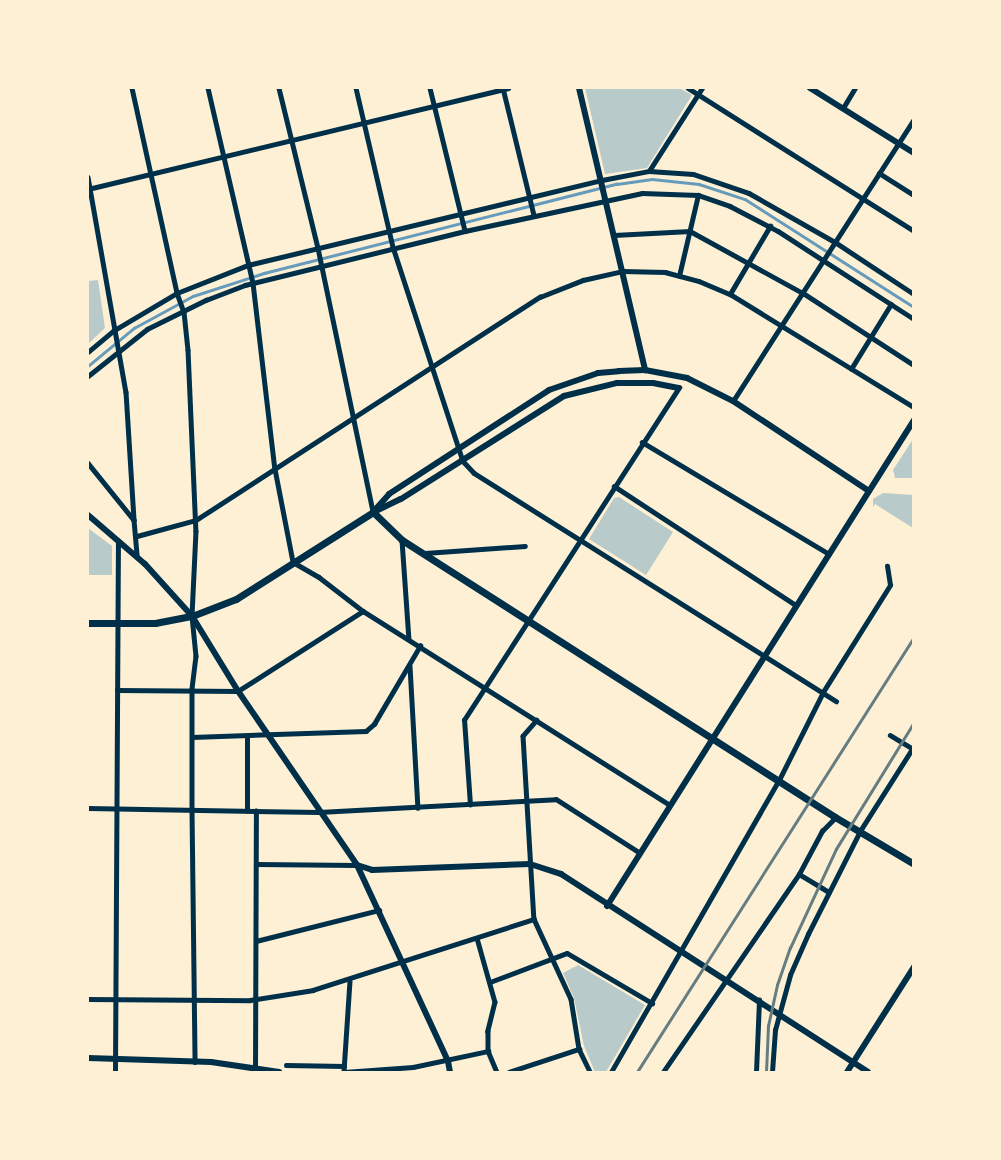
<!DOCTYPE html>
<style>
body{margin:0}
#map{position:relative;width:1001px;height:1160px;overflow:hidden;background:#fdf0d5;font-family:"PT Sans Narrow",sans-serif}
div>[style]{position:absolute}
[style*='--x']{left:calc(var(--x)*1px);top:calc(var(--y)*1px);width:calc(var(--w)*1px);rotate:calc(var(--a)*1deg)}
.green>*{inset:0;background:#b9caca}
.stream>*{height:2.5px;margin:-1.25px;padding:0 1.25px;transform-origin:1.25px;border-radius:1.25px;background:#669bbc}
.minor>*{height:4.5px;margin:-2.25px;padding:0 2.25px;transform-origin:2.25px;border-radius:2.25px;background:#003049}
.tertiary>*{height:6px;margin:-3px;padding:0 3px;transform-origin:3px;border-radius:3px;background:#003049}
.primary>*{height:7px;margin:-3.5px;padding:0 3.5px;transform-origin:3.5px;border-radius:3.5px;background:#003049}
.rail>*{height:2.5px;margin:-1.25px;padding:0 1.25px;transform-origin:1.25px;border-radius:1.25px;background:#657d81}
span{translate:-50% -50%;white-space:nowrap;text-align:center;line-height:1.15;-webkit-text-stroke:7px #fdf0d5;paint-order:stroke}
.frame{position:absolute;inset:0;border:89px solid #fdf0d5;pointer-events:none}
</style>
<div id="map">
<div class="green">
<i style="clip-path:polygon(585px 88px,679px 88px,692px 95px,647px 168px,605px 174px)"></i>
<i style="clip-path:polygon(98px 280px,105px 328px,88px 344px,88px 281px)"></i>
<i style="clip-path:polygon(913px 439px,913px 478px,895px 478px,893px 470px)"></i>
<i style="clip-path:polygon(883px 493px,913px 495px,913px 528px,875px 504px,873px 507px,873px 499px)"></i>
<i style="clip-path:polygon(619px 497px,673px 532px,646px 575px,589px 539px,614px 498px)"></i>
<i style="clip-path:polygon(88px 528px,112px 546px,112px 575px,88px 575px)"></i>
<i style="clip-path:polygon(578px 965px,645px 1005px,606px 1072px,595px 1072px,584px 1046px,574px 998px,563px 973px)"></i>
</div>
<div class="stream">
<i style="--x:88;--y:366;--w:60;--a:-39.6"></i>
<i style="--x:134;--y:328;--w:67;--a:-28.5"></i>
<i style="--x:193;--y:296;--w:75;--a:-17.9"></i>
<i style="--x:264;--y:273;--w:364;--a:-14.2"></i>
<i style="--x:617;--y:184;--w:35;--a:-8"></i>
<i style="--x:652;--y:179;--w:47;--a:6.1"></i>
<i style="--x:699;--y:184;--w:48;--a:18.1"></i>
<i style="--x:745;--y:199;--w:201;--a:32.6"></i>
</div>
<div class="minor">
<i style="--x:132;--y:88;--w:210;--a:77.6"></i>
<i style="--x:177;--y:293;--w:20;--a:70"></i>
<i style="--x:184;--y:312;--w:38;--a:84"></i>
<i style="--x:188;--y:350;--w:181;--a:87.5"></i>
<i style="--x:196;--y:531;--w:85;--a:92.7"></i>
<i style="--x:192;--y:616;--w:40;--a:84.3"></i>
<i style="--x:196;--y:656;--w:33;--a:97"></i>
<i style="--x:192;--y:689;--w:121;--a:90"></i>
<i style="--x:192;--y:810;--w:252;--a:89.3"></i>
<i style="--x:208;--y:88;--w:200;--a:77"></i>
<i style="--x:253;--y:283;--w:187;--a:83.3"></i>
<i style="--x:275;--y:469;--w:95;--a:79"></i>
<i style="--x:293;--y:562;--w:30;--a:30"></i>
<i style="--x:319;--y:577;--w:56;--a:37.7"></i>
<i style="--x:363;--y:611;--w:363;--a:32.3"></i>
<i style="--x:279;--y:88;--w:165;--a:76.3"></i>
<i style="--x:318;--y:248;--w:269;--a:78.2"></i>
<i style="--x:356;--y:88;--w:163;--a:76.9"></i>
<i style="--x:393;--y:247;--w:225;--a:71.9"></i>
<i style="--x:463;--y:461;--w:16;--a:47"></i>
<i style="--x:474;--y:473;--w:428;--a:32.2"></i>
<i style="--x:430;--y:88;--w:147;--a:76.2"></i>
<i style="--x:503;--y:88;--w:131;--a:76.3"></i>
<i style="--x:688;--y:88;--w:267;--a:32.3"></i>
<i style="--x:843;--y:108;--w:23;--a:-59"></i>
<i style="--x:649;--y:171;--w:98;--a:-57.4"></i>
<i style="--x:879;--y:173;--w:41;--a:32.2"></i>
<i style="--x:88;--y:177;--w:218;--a:80"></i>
<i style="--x:126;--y:392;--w:128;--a:86.4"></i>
<i style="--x:88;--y:189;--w:432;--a:-13.5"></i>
<i style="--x:614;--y:235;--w:76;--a:-3"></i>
<i style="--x:690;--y:231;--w:129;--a:28.8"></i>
<i style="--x:803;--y:293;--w:132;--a:33"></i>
<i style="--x:679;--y:276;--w:83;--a:-76.8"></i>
<i style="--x:730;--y:294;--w:79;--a:-59.5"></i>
<i style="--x:88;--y:352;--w:33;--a:-40"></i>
<i style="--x:113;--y:331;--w:74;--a:-30.7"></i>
<i style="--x:177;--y:293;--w:76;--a:-21.5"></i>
<i style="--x:248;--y:265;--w:364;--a:-13.5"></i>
<i style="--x:602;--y:180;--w:48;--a:-10.8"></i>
<i style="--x:649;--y:171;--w:44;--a:3.9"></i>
<i style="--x:693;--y:174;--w:59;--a:18.7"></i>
<i style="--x:749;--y:193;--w:99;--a:29.7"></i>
<i style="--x:835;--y:242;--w:95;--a:33.4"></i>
<i style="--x:851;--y:369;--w:76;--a:-58.4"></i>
<i style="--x:88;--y:376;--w:75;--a:-38.5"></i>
<i style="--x:147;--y:329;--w:66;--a:-26.2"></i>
<i style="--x:206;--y:300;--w:42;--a:-21"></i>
<i style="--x:245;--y:285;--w:227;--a:-13.8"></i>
<i style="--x:465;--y:231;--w:181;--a:-12.1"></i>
<i style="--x:642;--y:193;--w:56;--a:2"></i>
<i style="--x:698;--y:195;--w:34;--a:19"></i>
<i style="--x:730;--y:206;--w:54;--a:27.5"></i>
<i style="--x:778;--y:231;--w:162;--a:32.9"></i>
<i style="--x:733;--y:401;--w:335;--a:-57.3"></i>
<i style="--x:642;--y:442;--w:218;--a:30.9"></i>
<i style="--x:88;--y:463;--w:73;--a:51.1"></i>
<i style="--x:134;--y:520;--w:36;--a:85"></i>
<i style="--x:614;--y:486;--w:217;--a:33.2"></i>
<i style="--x:137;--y:536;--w:61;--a:-15.2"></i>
<i style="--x:196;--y:520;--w:410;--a:-33"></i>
<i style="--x:540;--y:297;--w:46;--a:-21.6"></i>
<i style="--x:583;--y:280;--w:41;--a:-12.7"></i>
<i style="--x:623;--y:271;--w:42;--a:1.4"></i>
<i style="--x:665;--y:272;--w:35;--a:15"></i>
<i style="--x:699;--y:281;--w:34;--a:23"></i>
<i style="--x:730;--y:294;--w:216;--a:31.6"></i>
<i style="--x:402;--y:540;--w:99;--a:86"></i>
<i style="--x:425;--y:553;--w:100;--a:-4"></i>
<i style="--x:410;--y:666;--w:142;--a:86.8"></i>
<i style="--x:117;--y:690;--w:121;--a:0.5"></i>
<i style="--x:238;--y:691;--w:148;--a:-32.6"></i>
<i style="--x:537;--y:720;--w:21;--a:131"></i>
<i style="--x:523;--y:736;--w:183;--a:86.6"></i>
<i style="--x:534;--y:919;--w:88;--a:65.2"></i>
<i style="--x:571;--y:999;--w:51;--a:80.9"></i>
<i style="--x:579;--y:1049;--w:25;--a:64"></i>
<i style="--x:890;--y:735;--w:27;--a:31"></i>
<i style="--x:192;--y:737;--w:174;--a:-2"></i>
<i style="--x:366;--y:731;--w:11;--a:-41"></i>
<i style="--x:374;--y:724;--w:91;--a:-59.5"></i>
<i style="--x:470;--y:805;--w:85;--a:-94"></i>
<i style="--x:464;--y:720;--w:396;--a:-57.1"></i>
<i style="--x:88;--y:808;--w:231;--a:1"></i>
<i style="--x:319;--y:812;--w:237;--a:-3.1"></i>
<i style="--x:556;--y:799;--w:98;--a:32.6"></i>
<i style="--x:247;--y:811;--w:75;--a:-90"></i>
<i style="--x:256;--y:864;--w:101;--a:0.6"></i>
<i style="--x:799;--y:874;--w:35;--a:31"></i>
<i style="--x:477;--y:938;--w:66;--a:74.3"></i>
<i style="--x:495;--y:1002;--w:30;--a:104"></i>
<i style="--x:488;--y:1031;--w:20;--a:90"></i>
<i style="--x:488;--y:1051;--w:23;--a:67"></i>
<i style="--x:256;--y:941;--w:127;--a:-14.1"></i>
<i style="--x:350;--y:981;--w:91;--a:93.8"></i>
<i style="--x:344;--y:1072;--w:69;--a:-4.1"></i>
<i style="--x:413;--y:1067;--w:77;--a:-12"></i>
<i style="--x:490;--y:982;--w:82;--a:-20.6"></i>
<i style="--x:567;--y:953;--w:99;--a:30.5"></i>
<i style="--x:88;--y:999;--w:162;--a:0.4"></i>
<i style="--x:250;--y:1000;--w:64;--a:-9"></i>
<i style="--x:313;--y:990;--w:232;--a:-17.8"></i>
<i style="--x:286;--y:1065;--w:58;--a:1"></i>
<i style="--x:115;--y:1072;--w:531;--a:-89.68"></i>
<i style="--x:255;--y:1072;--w:261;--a:-89.8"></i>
<i style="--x:509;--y:1072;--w:74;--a:-18.2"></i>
<i style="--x:611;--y:1072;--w:337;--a:-60.1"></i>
<i style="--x:779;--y:780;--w:98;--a:-63.4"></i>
<i style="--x:823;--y:692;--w:126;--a:-57.9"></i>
<i style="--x:890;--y:585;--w:19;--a:-99"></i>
<i style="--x:663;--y:1072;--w:240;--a:-55.5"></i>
<i style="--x:799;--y:874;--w:49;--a:-61.9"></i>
<i style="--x:822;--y:831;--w:18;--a:-45"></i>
<i style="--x:756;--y:1072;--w:72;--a:-87.6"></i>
<i style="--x:772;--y:1072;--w:42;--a:-85.9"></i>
<i style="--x:775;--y:1030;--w:57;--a:-74.7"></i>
<i style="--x:790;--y:975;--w:45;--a:-66.3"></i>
<i style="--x:808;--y:934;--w:115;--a:-63.2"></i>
<i style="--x:860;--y:831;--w:97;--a:-57.6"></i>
</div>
<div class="tertiary">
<i style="--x:579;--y:88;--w:290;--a:76.8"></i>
<i style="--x:810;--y:88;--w:123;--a:32"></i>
<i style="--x:378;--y:510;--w:25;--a:-26"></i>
<i style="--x:401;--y:499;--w:193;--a:-32.3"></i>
<i style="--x:564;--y:396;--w:55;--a:-13.8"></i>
<i style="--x:617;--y:383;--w:36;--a:0"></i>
<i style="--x:653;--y:383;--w:26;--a:11"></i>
<i style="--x:373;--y:512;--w:24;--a:-48"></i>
<i style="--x:389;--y:494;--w:191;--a:-33"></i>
<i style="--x:549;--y:390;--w:52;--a:-19.1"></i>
<i style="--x:598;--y:373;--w:21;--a:-5"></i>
<i style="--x:619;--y:371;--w:26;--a:-2"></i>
<i style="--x:645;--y:370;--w:43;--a:10.8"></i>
<i style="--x:687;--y:378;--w:51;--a:26.6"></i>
<i style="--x:733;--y:401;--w:163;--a:33.5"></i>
<i style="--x:88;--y:515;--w:75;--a:40.7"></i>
<i style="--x:145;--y:564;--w:70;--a:47.9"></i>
<i style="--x:192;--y:616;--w:88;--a:58.5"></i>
<i style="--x:238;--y:691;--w:211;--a:55.6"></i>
<i style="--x:357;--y:865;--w:216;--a:65.1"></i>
<i style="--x:448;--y:1061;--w:11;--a:80"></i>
<i style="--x:357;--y:865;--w:16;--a:18"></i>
<i style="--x:372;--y:870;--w:158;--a:-2.2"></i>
<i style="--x:530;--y:864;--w:33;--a:18"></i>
<i style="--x:561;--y:874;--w:365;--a:32.8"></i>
<i style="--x:607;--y:906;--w:575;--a:-57.72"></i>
<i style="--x:88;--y:1058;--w:123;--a:1.9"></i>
<i style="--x:211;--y:1062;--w:69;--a:8.4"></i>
<i style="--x:847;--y:1072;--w:125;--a:-57.5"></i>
</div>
<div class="primary">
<i style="--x:88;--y:623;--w:67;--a:0"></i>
<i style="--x:155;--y:623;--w:38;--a:-11"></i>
<i style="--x:192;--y:616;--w:47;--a:-21.1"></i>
<i style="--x:236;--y:599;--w:162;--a:-32.4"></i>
<i style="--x:373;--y:512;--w:40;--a:44"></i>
<i style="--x:402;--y:540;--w:514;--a:32.61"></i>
<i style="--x:835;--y:817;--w:92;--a:30.7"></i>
</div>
<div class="rail">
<i style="--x:637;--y:1072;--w:516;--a:-57.51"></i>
<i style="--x:766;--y:1072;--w:46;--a:-87.5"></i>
<i style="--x:768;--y:1026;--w:42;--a:-77.6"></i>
<i style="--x:777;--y:985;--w:39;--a:-71"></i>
<i style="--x:790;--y:948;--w:109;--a:-65.1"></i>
<i style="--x:836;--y:849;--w:149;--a:-58.4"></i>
</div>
<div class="frame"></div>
</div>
